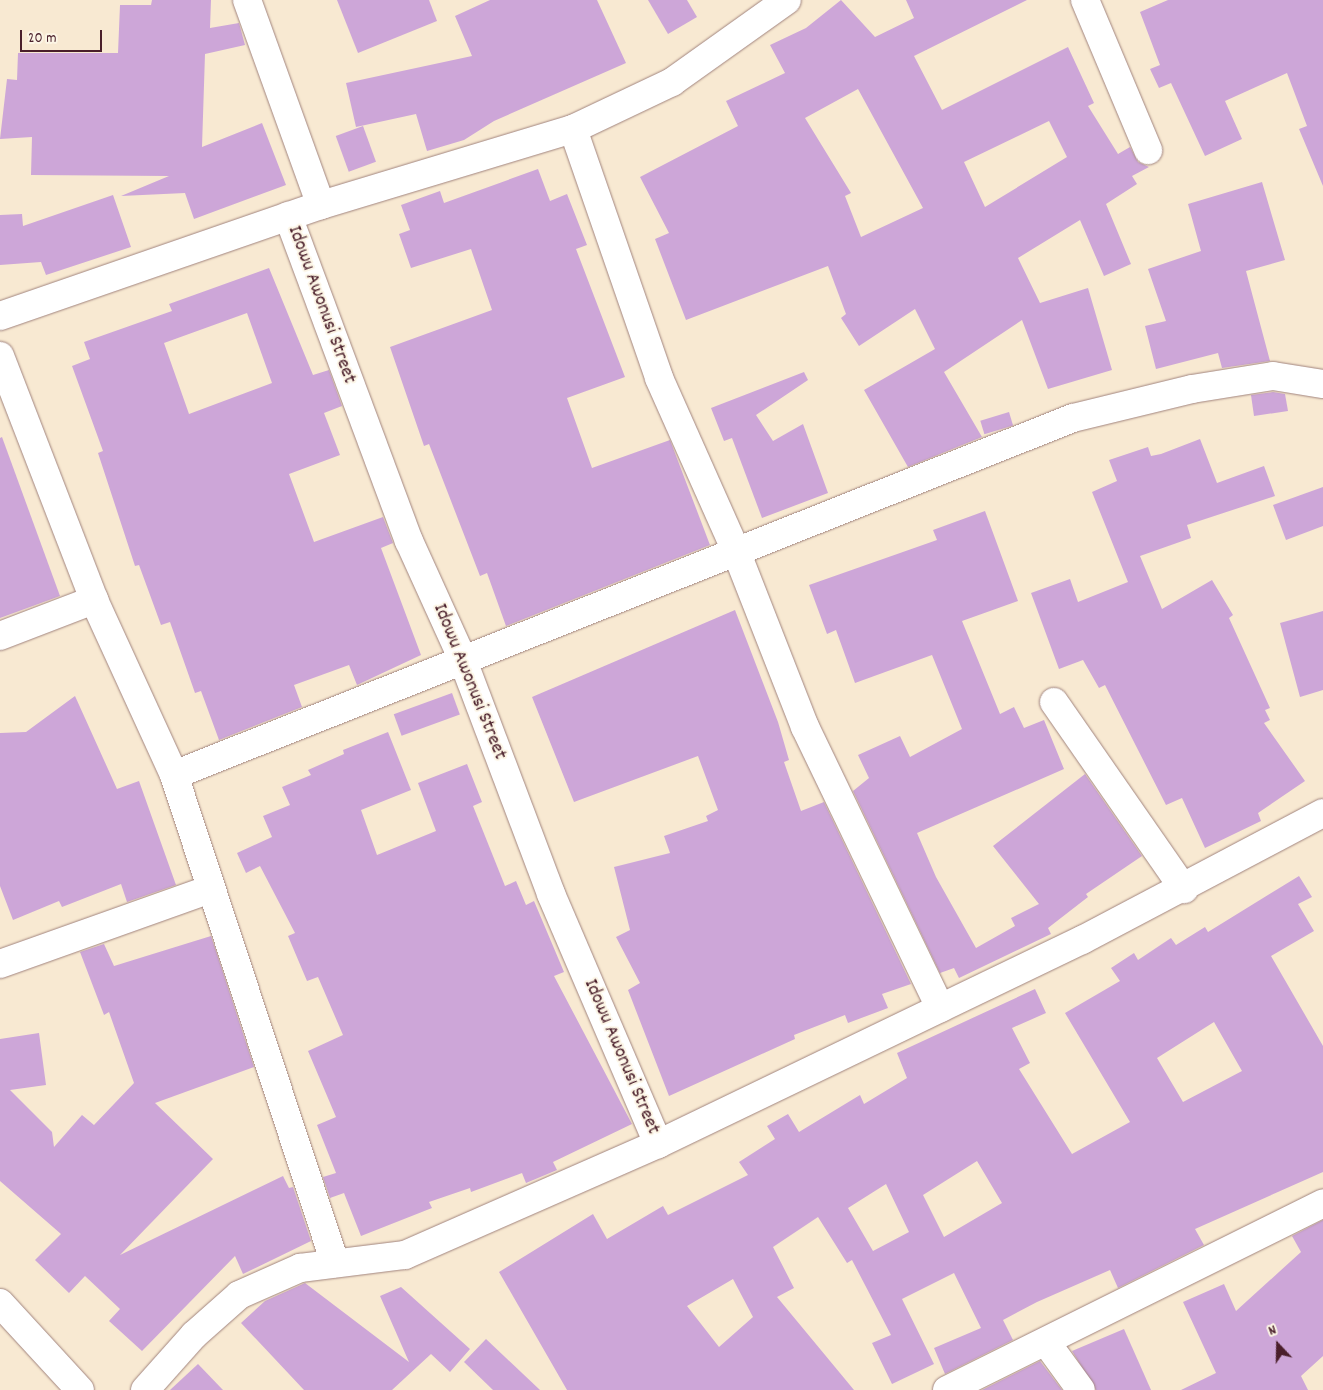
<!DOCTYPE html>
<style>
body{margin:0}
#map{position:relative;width:1323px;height:1390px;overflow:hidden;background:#f8e9d2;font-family:Dekko,sans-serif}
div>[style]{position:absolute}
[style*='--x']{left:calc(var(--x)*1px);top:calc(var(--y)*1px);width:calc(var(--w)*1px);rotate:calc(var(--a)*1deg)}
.building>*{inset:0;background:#cda6d8;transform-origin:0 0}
.roads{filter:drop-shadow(0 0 1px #a1847e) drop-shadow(0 0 1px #a1847e)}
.minor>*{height:28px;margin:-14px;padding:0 14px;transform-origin:14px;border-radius:14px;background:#fff}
span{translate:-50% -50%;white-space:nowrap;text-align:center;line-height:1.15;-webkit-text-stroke:4px #fcf5e5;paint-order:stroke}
.street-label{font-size:20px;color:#4a1f2b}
.north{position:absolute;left:1253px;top:1320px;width:50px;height:50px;-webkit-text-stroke:4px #fcf5e5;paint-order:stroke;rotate:339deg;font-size:14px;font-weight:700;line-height:20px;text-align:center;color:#4a1f2b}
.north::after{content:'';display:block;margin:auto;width:18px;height:22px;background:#4a1f2b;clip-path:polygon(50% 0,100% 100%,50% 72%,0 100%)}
.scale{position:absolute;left:20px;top:30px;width:82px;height:22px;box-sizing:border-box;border:2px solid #4a1f2b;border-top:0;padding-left:6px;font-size:15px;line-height:18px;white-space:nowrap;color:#4a1f2b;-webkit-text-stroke:4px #fcf5e5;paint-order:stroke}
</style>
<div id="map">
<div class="building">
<i style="clip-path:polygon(152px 0,211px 0,210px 28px,239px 23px,245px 45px,205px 54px,202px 147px,262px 123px,286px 185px,194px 219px,185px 193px,121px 196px,169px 176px,31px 175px,32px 137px,0 139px,7px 79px,17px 80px,18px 53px,118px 53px,120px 5px,151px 5px)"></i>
<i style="clip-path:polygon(337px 0,429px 0,437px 21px,358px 53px)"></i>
<i style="clip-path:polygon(490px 0,597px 0,626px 63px,494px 121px,464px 140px,427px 151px,416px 114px,356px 127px,346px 83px,472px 56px,455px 16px)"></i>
<i style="clip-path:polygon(648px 0,687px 0,697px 17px,668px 34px)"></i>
<i style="clip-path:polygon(evenodd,841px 0,875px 37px,914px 18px,906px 0,1027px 0,914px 56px,942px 110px,1068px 47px,1094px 103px,1088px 106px,1118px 154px,1130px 147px,1138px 162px,1149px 167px,1132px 176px,1137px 184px,1106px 204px,1131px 264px,1104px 276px,1080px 220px,1018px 258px,1040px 303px,1088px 288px,1112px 370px,1048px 389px,1022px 320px,944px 372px,982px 437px,908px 467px,864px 390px,935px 349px,915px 309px,859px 346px,841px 318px,846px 314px,828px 266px,686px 320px,655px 239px,669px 233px,640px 177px,738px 126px,726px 101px,785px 73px,770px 45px,806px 28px,841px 0,858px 89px,923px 208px,861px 237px,845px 196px,851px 193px,805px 118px,858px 89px,841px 0,1049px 121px,1067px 157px,985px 207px,964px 162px,1049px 121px)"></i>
<i style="clip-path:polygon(1168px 0,1323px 0,1323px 186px,1299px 129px,1307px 126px,1287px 73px,1225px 101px,1242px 139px,1205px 156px,1171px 83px,1159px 88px,1150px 69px,1160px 65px,1140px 12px)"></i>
<i style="left:363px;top:126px;width:38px;height:29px;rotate:70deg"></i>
<i style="clip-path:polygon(538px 169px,550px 201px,567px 194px,587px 245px,576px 249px,625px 377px,567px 398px,592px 468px,670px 440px,710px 545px,506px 626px,487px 573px,480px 576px,429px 444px,424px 446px,390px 347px,492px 310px,471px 249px,411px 268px,399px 234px,410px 230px,401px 205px,440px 191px,444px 203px)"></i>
<i style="clip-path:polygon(1262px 182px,1285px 260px,1246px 271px,1270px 361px,1222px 368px,1218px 353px,1156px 369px,1145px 326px,1166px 321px,1148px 269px,1201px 251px,1188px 204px)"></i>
<i style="clip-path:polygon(113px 195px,131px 247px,46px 275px,41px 262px,0 265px,0 215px,22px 214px,23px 226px)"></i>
<i style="clip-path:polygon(evenodd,269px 268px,313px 375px,329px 370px,342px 406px,324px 413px,340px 455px,289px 474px,314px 542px,383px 517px,393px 543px,381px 548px,421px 655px,357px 685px,349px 665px,294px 685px,302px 707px,219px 740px,201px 691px,195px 693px,170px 622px,161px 625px,139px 565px,135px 566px,98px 453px,103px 451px,72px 366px,90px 359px,84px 342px,172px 311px,169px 304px,269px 268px,247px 313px,272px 383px,189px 414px,164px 343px,247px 313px)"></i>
<i style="clip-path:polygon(804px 372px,808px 380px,756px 415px,773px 441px,803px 424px,828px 493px,762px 518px,732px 438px,724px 441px,711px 408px)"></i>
<i style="clip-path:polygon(1273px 392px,1285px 394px,1288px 411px,1254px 416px,1251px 395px)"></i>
<i style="left:1009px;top:412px;width:14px;height:30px;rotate:73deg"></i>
<i style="clip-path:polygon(2px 437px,60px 596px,0 618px,0 438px)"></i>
<i style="clip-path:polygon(1200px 439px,1217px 483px,1264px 466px,1275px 496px,1187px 525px,1191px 538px,1140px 556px,1162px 609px,1212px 580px,1233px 615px,1229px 618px,1270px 708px,1265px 710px,1270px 720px,1264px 723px,1305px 781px,1258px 813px,1261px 821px,1205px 848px,1182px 798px,1166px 805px,1105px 685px,1099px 688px,1083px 660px,1059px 669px,1031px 593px,1070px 579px,1078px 602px,1128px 582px,1092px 492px,1117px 481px,1109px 460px,1148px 447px,1151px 456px,1161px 454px)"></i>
<i style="clip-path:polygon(1323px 487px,1323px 526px,1286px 540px,1273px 505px)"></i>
<i style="clip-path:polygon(985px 511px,1018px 601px,962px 621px,1000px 714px,1014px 707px,1024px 728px,1044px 720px,1064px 769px,917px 833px,936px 877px,976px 948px,1015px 926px,1011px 918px,1039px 904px,993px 846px,1085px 774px,1142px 856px,1086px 894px,1088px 897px,1048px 928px,1051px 934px,959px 978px,954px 968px,940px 973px,853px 791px,869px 778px,858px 755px,900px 736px,910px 757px,962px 729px,932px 655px,855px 683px,836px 630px,827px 634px,809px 585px,937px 540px,933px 530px)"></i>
<i style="clip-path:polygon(735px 610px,778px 722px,789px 760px,784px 762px,801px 811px,824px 802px,911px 984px,882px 994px,888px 1008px,848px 1023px,845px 1015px,794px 1035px,795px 1039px,669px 1096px,628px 990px,640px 983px,616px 937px,630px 930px,614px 867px,670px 853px,664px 836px,708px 821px,706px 816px,718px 810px,698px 756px,574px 802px,532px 697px)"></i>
<i style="clip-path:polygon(1323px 611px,1323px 690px,1300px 697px,1280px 623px)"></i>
<i style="left:452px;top:693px;width:23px;height:62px;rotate:70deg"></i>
<i style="clip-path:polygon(75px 696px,117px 789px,139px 781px,176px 885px,127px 902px,121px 884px,62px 907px,59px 901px,13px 920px,0 886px,0 733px,26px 732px)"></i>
<i style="clip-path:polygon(388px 732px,411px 790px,361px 810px,377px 855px,436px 831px,418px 783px,467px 764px,482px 802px,473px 806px,505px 886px,516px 881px,526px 905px,534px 901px,564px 972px,554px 976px,632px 1124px,553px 1162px,557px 1170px,526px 1183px,522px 1173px,471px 1192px,470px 1188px,429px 1202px,432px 1208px,361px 1236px,344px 1193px,330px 1198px,323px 1177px,336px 1173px,317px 1125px,336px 1117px,308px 1051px,343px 1035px,318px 977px,307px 981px,288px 936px,295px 933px,260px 866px,246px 873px,237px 853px,272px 837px,263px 816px,290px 805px,282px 787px,311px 775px,308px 770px,344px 754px,343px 750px)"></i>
<i style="clip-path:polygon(evenodd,1299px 876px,1312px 897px,1298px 904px,1314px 931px,1271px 956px,1323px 1046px,1323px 1172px,1195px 1229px,1204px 1245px,1118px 1288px,1110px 1270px,1037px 1302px,1003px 1320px,1013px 1340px,945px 1374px,934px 1348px,981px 1328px,954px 1273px,902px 1299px,934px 1364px,892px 1384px,872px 1343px,891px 1335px,852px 1260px,847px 1263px,818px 1217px,773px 1247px,794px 1288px,777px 1297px,854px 1390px,567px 1390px,499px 1272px,593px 1214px,607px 1239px,663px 1206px,668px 1215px,748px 1175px,739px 1162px,775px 1139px,767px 1126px,788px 1114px,799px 1132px,860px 1095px,864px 1104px,907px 1078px,897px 1053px,1035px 989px,1046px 1013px,1012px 1028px,1030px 1063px,1019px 1069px,1072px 1154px,1130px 1122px,1065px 1013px,1120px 981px,1111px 968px,1134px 953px,1138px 960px,1171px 938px,1176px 945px,1205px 927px,1208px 932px,1299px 876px,1214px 1022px,1242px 1071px,1183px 1102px,1157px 1058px,1214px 1022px,1299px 876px,977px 1161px,1002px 1203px,944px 1237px,923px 1195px,977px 1161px,1299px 876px,886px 1184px,909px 1232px,873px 1251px,848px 1208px,886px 1184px,1299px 876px,733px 1279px,753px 1317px,719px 1347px,687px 1306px,733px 1279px)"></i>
<i style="clip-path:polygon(211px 936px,254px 1067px,155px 1103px,213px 1159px,120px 1255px,283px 1176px,289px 1188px,293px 1187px,311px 1241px,243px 1274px,235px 1256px,142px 1351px,109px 1321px,120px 1309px,85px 1276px,69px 1293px,35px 1260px,61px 1234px,0 1181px,0 1039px,39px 1033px,46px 1085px,10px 1090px,52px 1132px,54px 1147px,82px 1115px,94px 1125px,134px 1083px,109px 1012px,104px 1015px,80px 952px,104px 944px,114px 966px)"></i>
<i style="clip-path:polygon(1323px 1220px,1323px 1356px,1301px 1376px,1308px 1390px,1181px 1390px,1216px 1373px,1183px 1302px,1224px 1284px,1236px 1311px,1301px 1252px,1292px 1236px)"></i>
<i style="clip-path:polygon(305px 1283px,409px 1362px,380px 1296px,401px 1287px,470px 1349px,450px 1372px,431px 1354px,392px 1390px,304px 1390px,241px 1323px,265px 1301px)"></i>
<i style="clip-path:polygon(1124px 1329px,1151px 1390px,1096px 1390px,1072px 1351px)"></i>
<i style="clip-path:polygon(486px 1339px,540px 1390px,493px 1390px,464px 1362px)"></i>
<i style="clip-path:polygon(1040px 1361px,1062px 1390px,982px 1390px)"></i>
<i style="clip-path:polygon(198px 1364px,223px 1390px,170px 1390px)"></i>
</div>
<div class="roads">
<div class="minor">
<i style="--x:247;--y:0;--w:218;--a:70.2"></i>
<i style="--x:1085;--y:0;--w:163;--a:67.2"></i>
<i style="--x:573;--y:129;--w:263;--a:70.9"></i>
<i style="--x:659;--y:378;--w:189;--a:66"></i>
<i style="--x:736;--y:551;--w:189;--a:68.6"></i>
<i style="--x:805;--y:727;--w:312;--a:64.3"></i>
<i style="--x:288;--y:216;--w:347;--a:69.6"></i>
<i style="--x:409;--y:541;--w:128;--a:65.6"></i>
<i style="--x:462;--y:658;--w:252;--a:69.3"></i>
<i style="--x:551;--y:894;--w:272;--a:66.8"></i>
<i style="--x:0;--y:316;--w:340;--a:-19.1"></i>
<i style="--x:321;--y:205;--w:263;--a:-16.8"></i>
<i style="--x:573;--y:129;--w:110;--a:-25.4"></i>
<i style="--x:672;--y:82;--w:141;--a:-35.5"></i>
<i style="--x:0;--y:356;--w:261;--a:68.9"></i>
<i style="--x:94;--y:600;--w:192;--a:65.4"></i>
<i style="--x:174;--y:775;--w:514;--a:71.74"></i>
<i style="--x:0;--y:636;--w:101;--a:-21"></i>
<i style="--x:1054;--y:702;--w:228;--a:55.2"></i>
<i style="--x:174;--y:775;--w:967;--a:-21.66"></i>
<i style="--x:1073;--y:418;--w:122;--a:-13.7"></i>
<i style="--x:1192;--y:389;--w:82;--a:-9.1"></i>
<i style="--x:1273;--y:376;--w:51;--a:9.1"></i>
<i style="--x:0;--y:964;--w:224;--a:-19.6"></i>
<i style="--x:0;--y:1303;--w:118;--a:47.4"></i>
<i style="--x:1046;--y:1342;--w:59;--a:53.9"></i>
<i style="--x:145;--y:1390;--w:74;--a:-48.3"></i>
<i style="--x:194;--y:1335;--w:60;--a:-41.6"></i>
<i style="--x:239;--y:1295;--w:67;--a:-23.9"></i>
<i style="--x:300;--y:1268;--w:106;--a:-7.1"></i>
<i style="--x:405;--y:1255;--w:276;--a:-23.7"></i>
<i style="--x:658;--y:1144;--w:471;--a:-25.7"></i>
<i style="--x:1082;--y:940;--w:272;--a:-27.8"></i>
<i style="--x:947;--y:1390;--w:420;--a:-26.4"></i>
</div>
</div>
<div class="street-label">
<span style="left:321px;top:305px;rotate:70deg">Idowu Awonusi Street</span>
<span style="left:469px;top:682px;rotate:68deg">Idowu Awonusi Street</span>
<span style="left:621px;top:1057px;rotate:67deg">Idowu Awonusi Street</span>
</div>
<div class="north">N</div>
<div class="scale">20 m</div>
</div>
